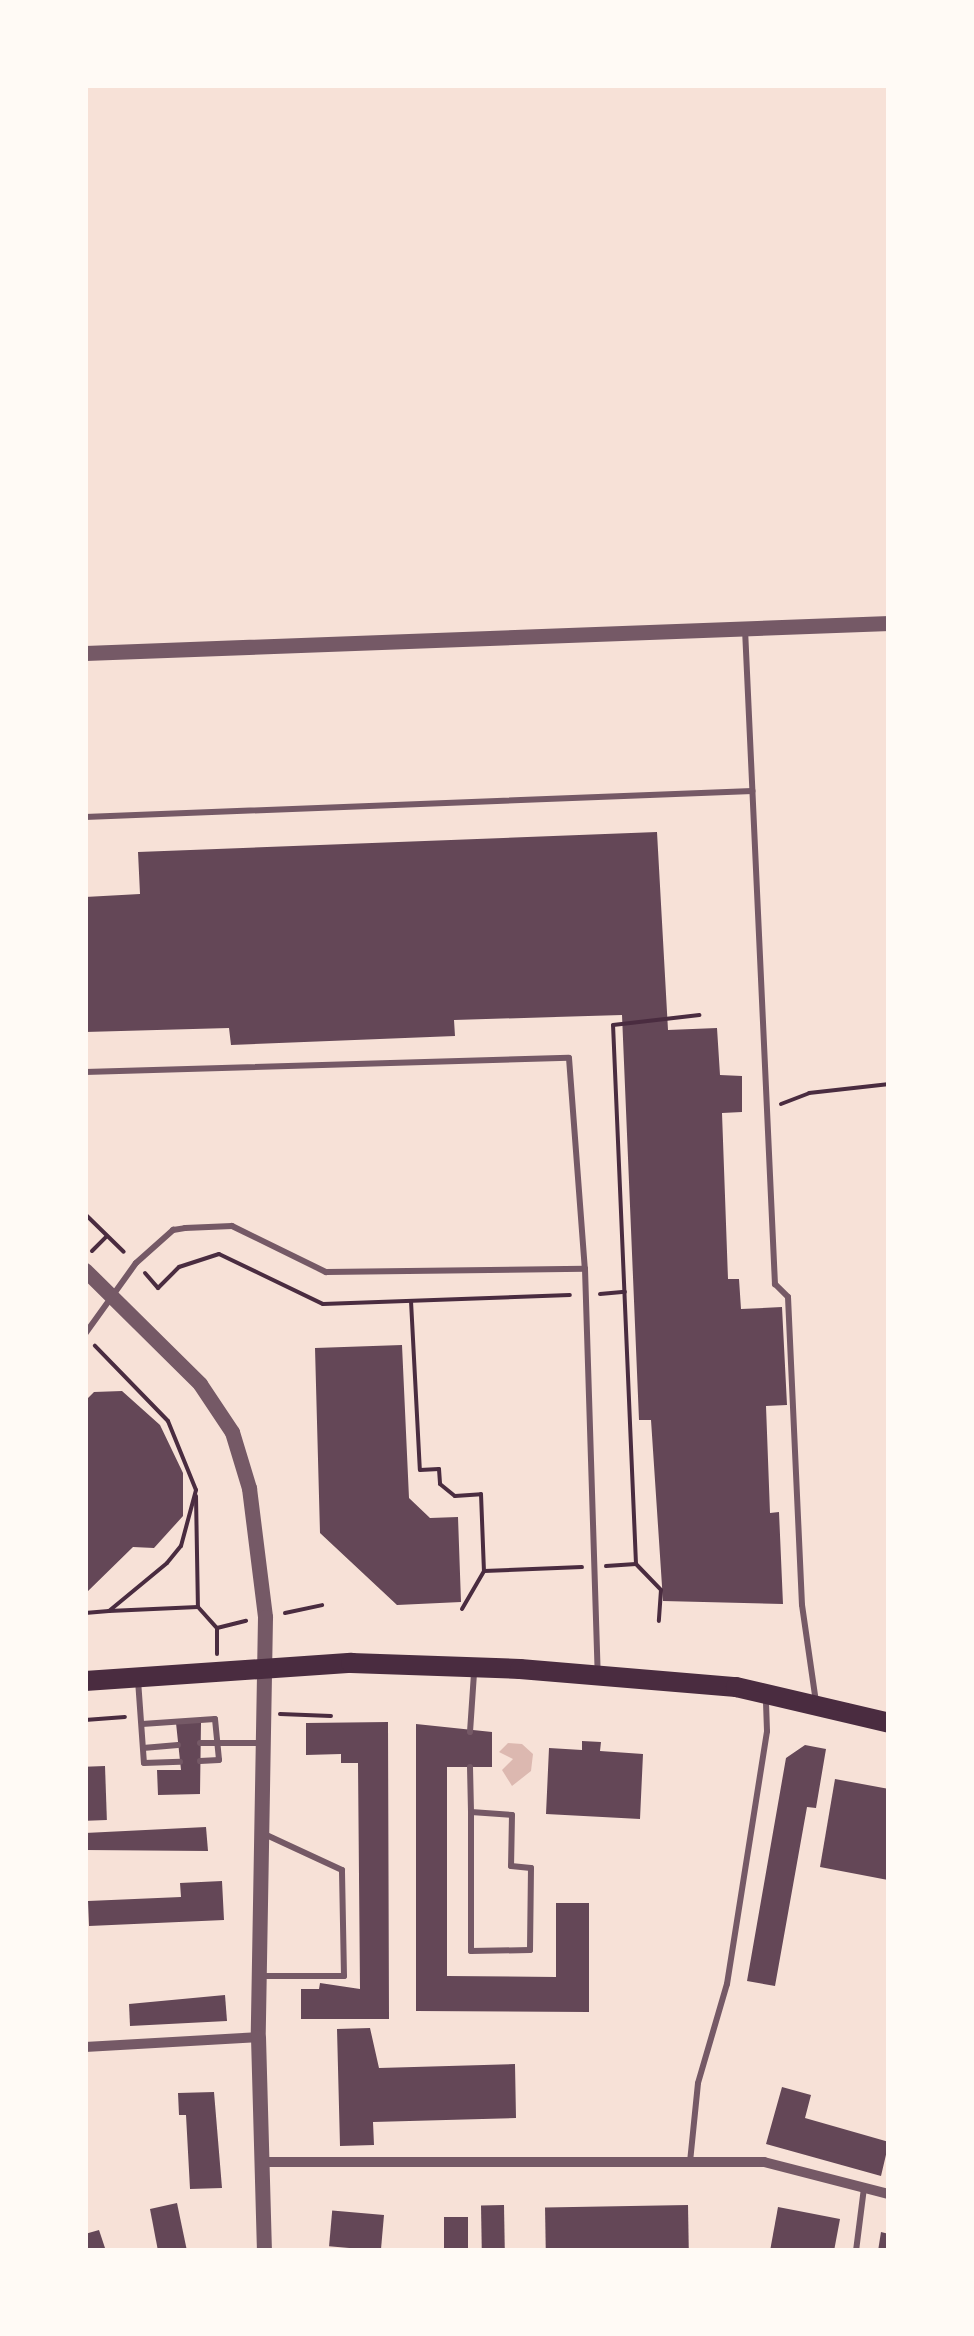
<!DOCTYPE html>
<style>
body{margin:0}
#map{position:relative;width:974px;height:2336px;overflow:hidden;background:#f7e1d7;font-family:Bitter,serif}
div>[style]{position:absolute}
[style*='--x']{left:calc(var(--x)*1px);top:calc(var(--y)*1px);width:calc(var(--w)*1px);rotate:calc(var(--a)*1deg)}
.water>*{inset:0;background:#dcb8b0}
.building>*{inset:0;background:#644757;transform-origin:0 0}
.path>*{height:4px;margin:-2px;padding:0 2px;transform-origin:2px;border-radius:2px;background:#4a2c40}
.service>*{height:6px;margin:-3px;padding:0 3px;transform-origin:3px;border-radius:3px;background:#755966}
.minor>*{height:10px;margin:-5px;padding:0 5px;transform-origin:5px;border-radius:5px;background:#755966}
.tertiary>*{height:15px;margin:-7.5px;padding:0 7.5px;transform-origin:7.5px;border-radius:7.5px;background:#755966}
.trunk>*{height:20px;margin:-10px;padding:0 10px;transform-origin:10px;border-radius:10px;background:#4a2c40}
span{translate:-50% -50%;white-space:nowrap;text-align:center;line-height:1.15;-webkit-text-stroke:8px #fffaf5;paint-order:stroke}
.frame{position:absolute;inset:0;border:88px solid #fffaf5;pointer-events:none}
</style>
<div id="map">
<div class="water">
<i style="clip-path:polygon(508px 1743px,522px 1744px,533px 1754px,531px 1771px,512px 1786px,502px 1770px,513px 1759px,499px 1752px)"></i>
</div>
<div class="building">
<i style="clip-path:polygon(657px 832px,668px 1030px,717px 1028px,720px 1075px,742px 1076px,742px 1112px,722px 1113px,728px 1279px,739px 1279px,741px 1309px,782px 1307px,787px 1405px,766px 1406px,770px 1513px,779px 1512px,783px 1604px,663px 1601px,651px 1420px,639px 1420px,622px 1015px,454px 1020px,455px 1036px,231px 1045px,229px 1028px,85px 1032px,85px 897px,140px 894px,138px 852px)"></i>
<i style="clip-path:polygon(402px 1345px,409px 1498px,430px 1518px,458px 1517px,461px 1602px,397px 1605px,320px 1533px,315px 1348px)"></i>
<i style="clip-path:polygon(122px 1391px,160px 1425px,183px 1473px,183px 1516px,154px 1548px,133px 1547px,85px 1594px,85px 1401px,94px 1392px)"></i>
<i style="clip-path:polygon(388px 1722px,389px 2019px,301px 2019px,301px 1989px,319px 1989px,320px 1983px,360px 1989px,358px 1763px,341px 1763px,341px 1754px,306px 1755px,306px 1723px)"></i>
<i style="clip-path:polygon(176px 1723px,201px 1723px,200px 1794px,158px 1795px,157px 1770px,181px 1770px)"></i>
<i style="clip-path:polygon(416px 1724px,492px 1732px,492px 1767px,447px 1767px,447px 1976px,556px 1977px,556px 1903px,589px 1903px,589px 2012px,416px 2011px)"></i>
<i style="clip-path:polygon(582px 1741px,601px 1742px,600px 1751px,643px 1754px,640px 1819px,546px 1814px,549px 1748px,582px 1750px)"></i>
<i style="clip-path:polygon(805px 1745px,826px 1749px,816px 1808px,807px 1807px,775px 1986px,747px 1981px,786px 1758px)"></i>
<i style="left:105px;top:1766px;width:54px;height:20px;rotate:88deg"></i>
<i style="clip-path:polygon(835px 1779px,889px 1789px,888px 1880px,820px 1867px)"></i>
<i style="clip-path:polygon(206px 1827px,208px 1851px,85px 1850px,85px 1833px)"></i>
<i style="clip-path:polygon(222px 1881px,224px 1920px,89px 1926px,88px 1901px,181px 1897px,180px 1883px)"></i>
<i style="clip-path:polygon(225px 1995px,227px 2021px,130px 2026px,129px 2004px)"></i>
<i style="clip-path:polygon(370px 2028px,379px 2068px,515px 2064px,516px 2118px,373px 2122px,374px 2145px,340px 2146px,337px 2029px)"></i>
<i style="clip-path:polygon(782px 2087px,811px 2095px,805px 2118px,889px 2142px,881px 2176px,766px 2144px)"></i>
<i style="clip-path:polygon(214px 2092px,222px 2188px,190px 2189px,186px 2115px,179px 2115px,178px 2093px)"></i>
<i style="clip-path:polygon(177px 2203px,187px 2251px,158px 2251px,150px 2209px)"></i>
<i style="left:504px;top:2205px;width:46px;height:23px;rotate:89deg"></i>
<i style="left:688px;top:2205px;width:46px;height:143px;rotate:89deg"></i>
<i style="clip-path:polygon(778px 2207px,840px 2219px,834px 2251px,770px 2251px)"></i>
<i style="left:384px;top:2215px;width:36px;height:52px;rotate:95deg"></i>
<i style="left:444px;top:2217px;width:24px;height:34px"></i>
<i style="clip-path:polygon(99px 2230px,106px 2251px,85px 2251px,85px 2234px)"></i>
<i style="clip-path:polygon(881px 2232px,889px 2234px,889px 2251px,878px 2251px)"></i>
</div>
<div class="path">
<i style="--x:781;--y:1104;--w:30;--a:-21"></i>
<i style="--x:809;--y:1093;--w:81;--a:-6.4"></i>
<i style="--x:85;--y:1214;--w:54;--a:44.3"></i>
<i style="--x:92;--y:1251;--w:21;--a:-45"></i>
<i style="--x:145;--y:1273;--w:20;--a:49"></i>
<i style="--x:158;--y:1288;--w:30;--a:-45"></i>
<i style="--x:179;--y:1267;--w:42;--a:-18"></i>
<i style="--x:219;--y:1254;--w:115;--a:25.7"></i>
<i style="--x:323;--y:1304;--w:247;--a:-2.1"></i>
<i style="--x:600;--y:1294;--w:25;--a:-5"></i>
<i style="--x:411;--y:1301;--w:169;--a:87"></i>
<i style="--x:420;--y:1470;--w:19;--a:-3"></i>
<i style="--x:439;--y:1469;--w:15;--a:86"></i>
<i style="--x:440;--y:1484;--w:19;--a:39"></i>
<i style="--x:455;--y:1496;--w:26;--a:-4"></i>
<i style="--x:481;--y:1494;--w:77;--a:87.8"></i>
<i style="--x:196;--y:1496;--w:111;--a:89"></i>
<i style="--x:198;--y:1607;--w:28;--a:48"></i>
<i style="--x:217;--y:1628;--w:26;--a:90"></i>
<i style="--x:636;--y:1564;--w:36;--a:46"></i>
<i style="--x:661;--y:1590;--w:31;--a:94"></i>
<i style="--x:606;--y:1566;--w:30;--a:-4"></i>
<i style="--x:636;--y:1564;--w:539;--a:-92.44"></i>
<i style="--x:613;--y:1025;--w:87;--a:-6.6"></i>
<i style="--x:462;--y:1609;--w:44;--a:-59.9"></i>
<i style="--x:484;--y:1571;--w:98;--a:-2.3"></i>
<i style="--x:109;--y:1611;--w:89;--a:-2.6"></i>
<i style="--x:85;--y:1613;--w:24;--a:-5"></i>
<i style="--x:109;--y:1611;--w:75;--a:-39.6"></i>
<i style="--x:167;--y:1563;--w:22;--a:-51"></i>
<i style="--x:181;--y:1546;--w:58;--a:-75"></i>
<i style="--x:196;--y:1490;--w:74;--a:-112.1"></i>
<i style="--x:168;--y:1421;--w:105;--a:-134.2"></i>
<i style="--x:285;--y:1613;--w:38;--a:-12"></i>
<i style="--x:217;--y:1628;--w:30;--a:-14"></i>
<i style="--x:280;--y:1714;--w:51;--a:2.2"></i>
<i style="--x:85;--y:1720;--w:40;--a:-4.3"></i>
</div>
<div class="service">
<i style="--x:745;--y:629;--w:656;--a:87.38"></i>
<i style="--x:775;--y:1284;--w:18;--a:45"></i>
<i style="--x:788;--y:1297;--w:308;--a:87.4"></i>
<i style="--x:802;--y:1605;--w:98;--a:81.8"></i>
<i style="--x:85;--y:817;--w:668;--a:-2.23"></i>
<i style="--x:85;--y:1072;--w:484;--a:-1.7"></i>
<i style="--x:569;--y:1058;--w:212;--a:85.7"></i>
<i style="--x:85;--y:1334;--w:87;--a:-54.3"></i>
<i style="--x:136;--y:1263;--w:50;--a:-41.7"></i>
<i style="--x:173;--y:1230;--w:12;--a:-9"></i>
<i style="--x:185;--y:1228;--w:47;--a:-2.4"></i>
<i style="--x:232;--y:1226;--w:105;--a:26.1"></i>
<i style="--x:326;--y:1272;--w:259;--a:-0.7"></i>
<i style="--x:585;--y:1269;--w:405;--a:88.2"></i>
<i style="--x:138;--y:1680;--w:83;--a:85.9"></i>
<i style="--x:144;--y:1763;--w:36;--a:-2"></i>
<i style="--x:142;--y:1724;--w:73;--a:-3.9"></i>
<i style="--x:215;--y:1719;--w:41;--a:84.4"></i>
<i style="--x:219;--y:1760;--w:19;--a:177"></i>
<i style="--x:470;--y:1732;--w:59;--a:-86.1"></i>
<i style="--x:200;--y:1743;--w:59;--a:0"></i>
<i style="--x:143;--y:1748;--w:35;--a:-5"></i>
<i style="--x:470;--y:1767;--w:45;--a:88.7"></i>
<i style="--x:471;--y:1812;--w:41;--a:4.2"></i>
<i style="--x:512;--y:1815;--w:51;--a:91.1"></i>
<i style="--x:511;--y:1866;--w:20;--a:6"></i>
<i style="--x:531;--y:1868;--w:82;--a:90.7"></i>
<i style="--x:530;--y:1950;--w:59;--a:179"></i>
<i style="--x:471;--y:1951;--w:139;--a:-90"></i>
<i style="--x:261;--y:1976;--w:83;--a:0"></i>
<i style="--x:344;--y:1976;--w:106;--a:-91.1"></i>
<i style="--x:342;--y:1870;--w:88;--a:-155.2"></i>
<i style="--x:690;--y:2162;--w:79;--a:-84.2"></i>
<i style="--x:698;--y:2083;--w:103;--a:-73.7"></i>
<i style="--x:727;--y:1984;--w:256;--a:-81"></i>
<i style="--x:767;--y:1731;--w:34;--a:-92"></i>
<i style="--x:856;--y:2251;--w:64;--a:-82.8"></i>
</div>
<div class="minor">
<i style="--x:85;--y:2047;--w:173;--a:-3.3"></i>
<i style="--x:261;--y:2162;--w:503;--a:0"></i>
<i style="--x:764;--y:2162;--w:129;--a:14.4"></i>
</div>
<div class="tertiary">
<i style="--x:85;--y:653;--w:805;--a:-2.14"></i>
<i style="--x:85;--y:1270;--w:162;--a:44.7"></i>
<i style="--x:200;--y:1384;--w:58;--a:56.3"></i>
<i style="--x:232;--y:1432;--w:59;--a:73.1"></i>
<i style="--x:249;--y:1488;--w:130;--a:82.9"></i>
<i style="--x:265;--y:1617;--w:420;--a:91"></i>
<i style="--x:258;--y:2037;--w:214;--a:88.4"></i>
</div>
<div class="trunk">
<i style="--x:85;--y:1681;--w:267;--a:-3.9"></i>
<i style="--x:351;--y:1663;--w:169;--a:2"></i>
<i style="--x:520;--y:1669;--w:217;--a:4.8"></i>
<i style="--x:736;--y:1687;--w:157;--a:13.2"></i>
</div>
<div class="frame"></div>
</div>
